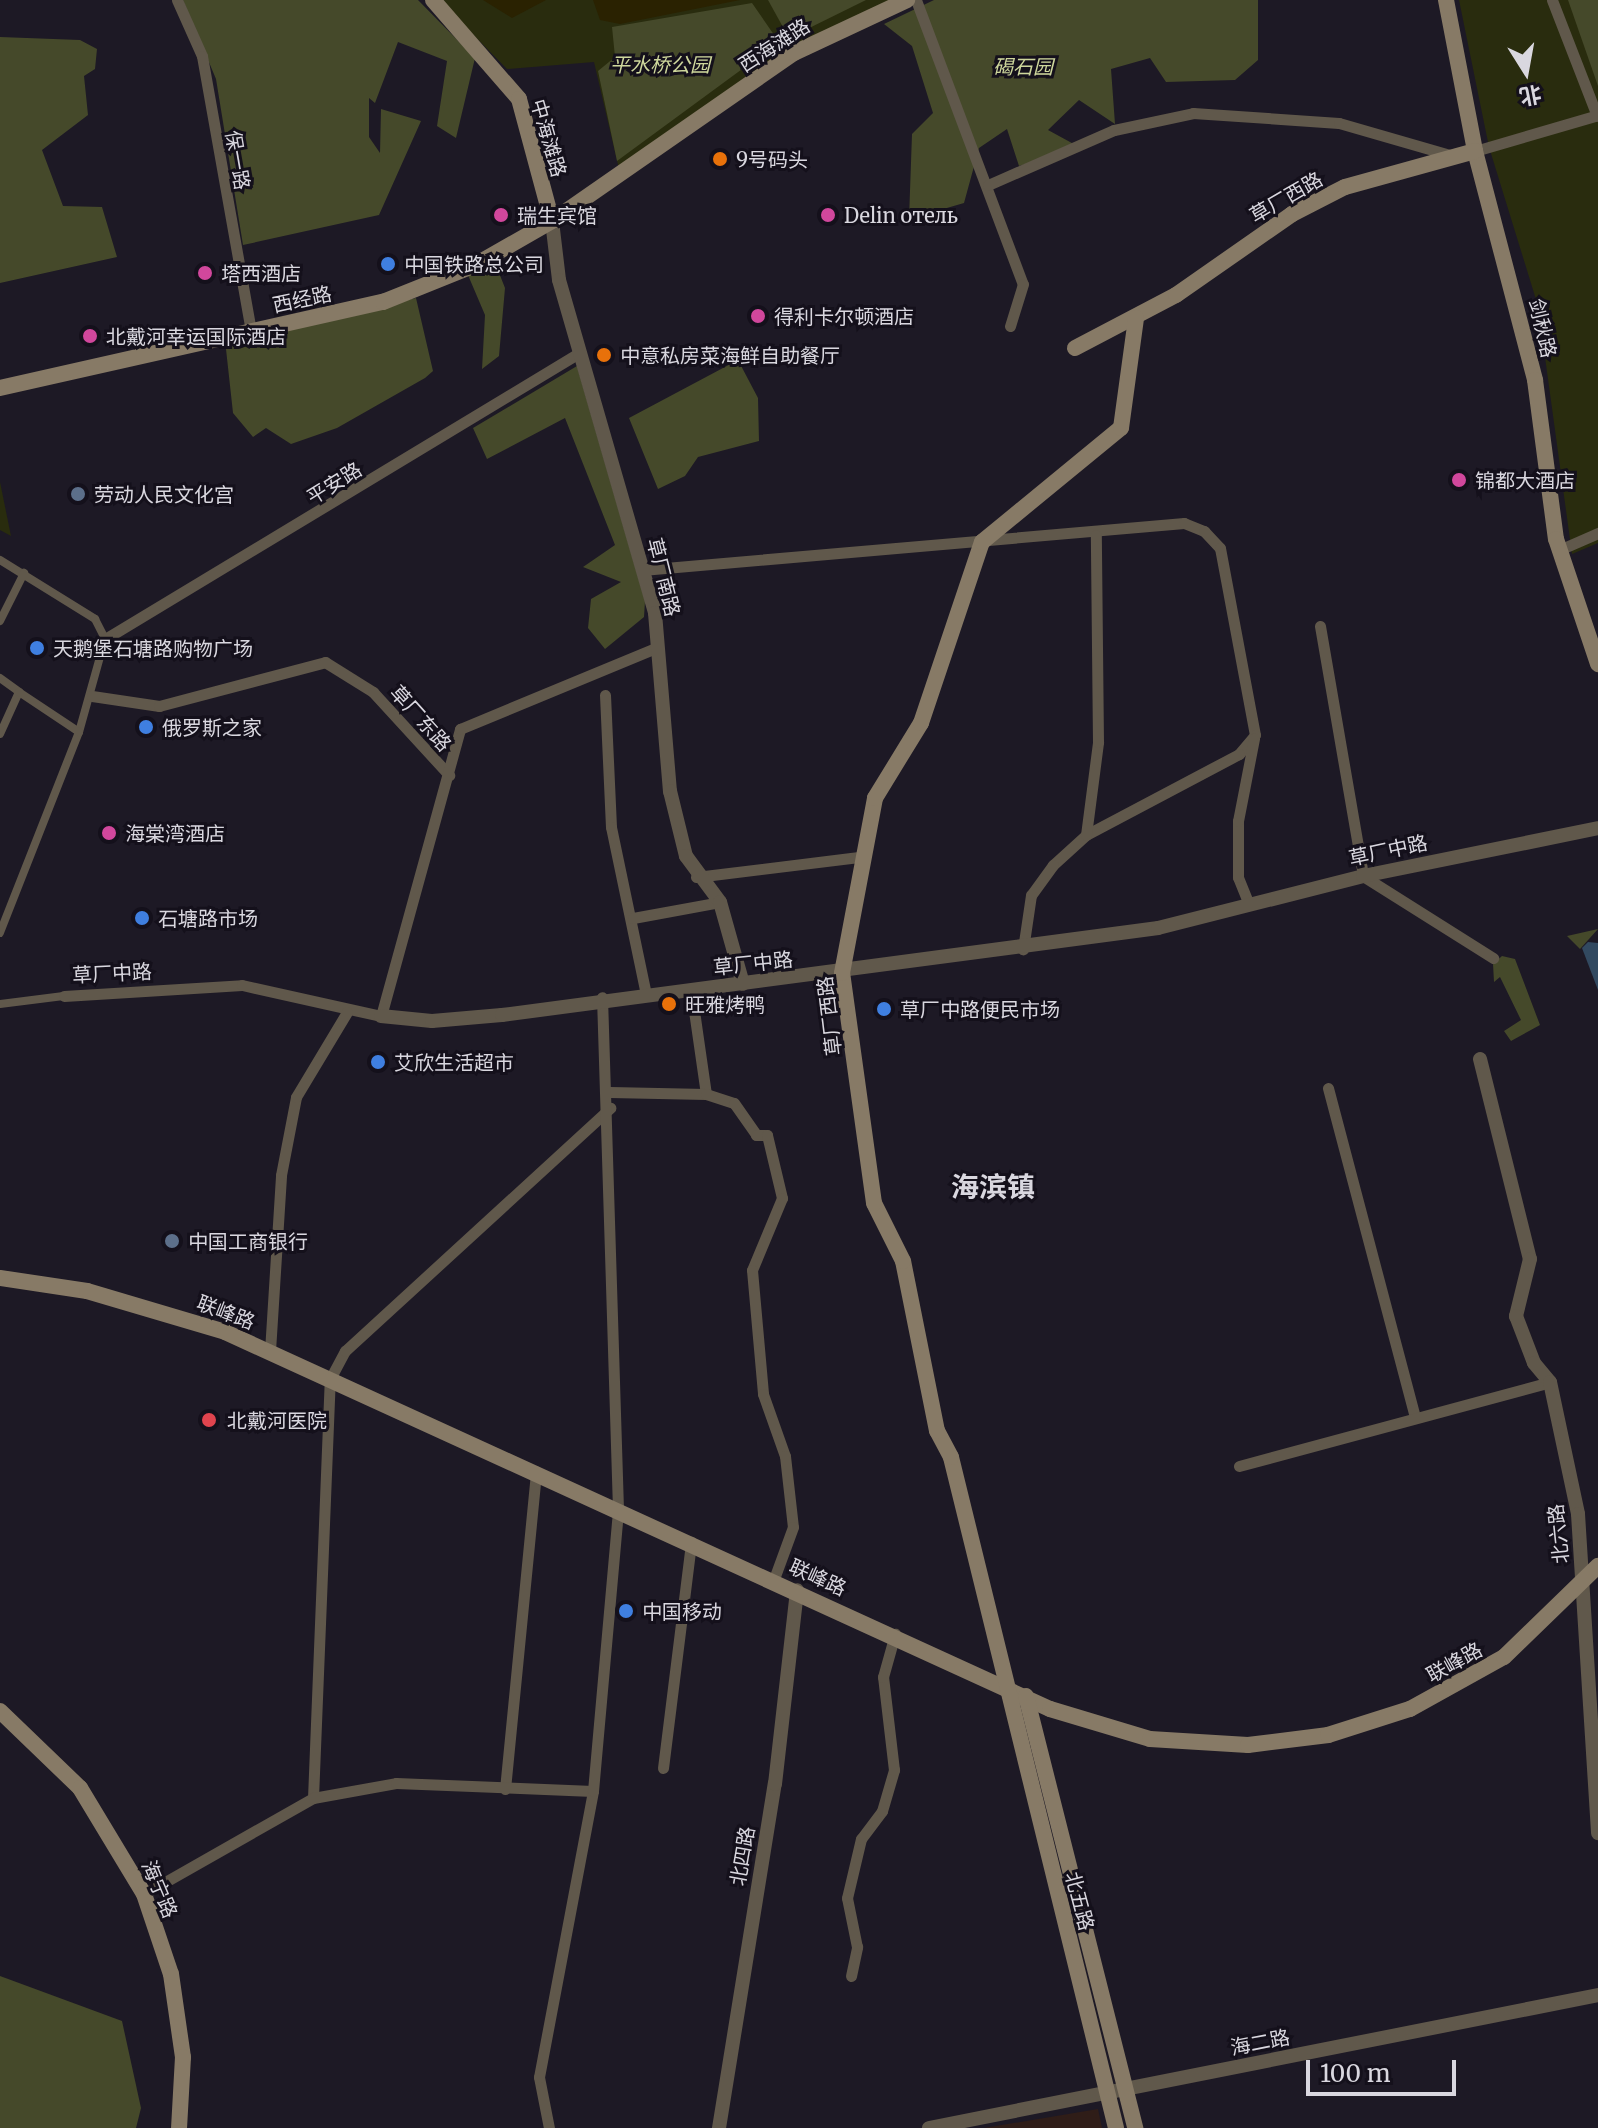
<!DOCTYPE html>
<meta charset="utf-8">
<style>
body{margin:0}
#map{position:relative;width:1598px;height:2128px;overflow:hidden;background:#1d1925;font-family:Merriweather,"Noto Sans SC",serif}
div>[style]{position:absolute}
[style*='--x']{left:calc(var(--x)*1px);top:calc(var(--y)*1px);width:calc(var(--w)*1px);rotate:calc(var(--a)*1deg)}
.education>*{inset:0;background:#2f1d18}
.green>*{inset:0;background:#292c0e}
.forest>*{inset:0;background:#45492a}
.sand>*{inset:0;background:#2a2201}
.water>*{inset:0;background:#324960}
.pedestrian>*{height:8px;margin:-4px;padding:0 4px;transform-origin:4px;border-radius:4px;background:#60584b}
.minor>*{height:11px;margin:-5.5px;padding:0 5.5px;transform-origin:5.5px;border-radius:5.5px;background:#60584b}
.tertiary>*{height:14px;margin:-7px;padding:0 7px;transform-origin:7px;border-radius:7px;background:#60584b}
.secondary>*{height:16px;margin:-8px;padding:0 8px;transform-origin:8px;border-radius:8px;background:#877a66}
.dots>*{width:22px;height:22px;translate:-50% -50%;box-sizing:border-box;border:4px solid #14101b;border-radius:50%}
span{translate:-50% -50%;white-space:nowrap;text-align:center;line-height:1.15;-webkit-text-stroke:6px #14101b;paint-order:stroke}
.street-label{font-size:20px;color:#d9d7df}
.park-label{font-size:20px;color:#ced79c;font-style:italic}
.poi-label{font-size:20px;color:#d9d7df}
.left{translate:0 -50%;text-align:left}
.district-label{font-size:28px;color:#d9d7df;font-weight:700}
.north{position:absolute;left:1486px;top:32px;width:80px;height:80px;-webkit-text-stroke:6px #14101b;paint-order:stroke;rotate:169deg;font-size:22px;font-weight:700;line-height:32px;text-align:center;color:#d9d7df}
.north::after{content:'';display:block;margin:auto;width:28px;height:36px;background:#d9d7df;clip-path:polygon(50% 0,100% 100%,50% 72%,0 100%)}
.scale{position:absolute;left:1306px;top:2060px;width:150px;height:36px;box-sizing:border-box;border:4px solid #d9d7df;border-top:0;padding-left:10px;font-size:24px;line-height:28px;white-space:nowrap;color:#d9d7df;-webkit-text-stroke:6px #14101b;paint-order:stroke}
</style>
<div id="map">
<div class="education">
<i style="clip-path:polygon(1098px 2109px,1102px 2128px,984px 2128px)"></i>
</div>
<div class="green">
<i style="clip-path:polygon(439px 0,901px 0,862px 14px,619px 169px,594px 62px,507px 69px)"></i>
<i style="clip-path:polygon(1459px 0,1598px 0,1598px 543px,1572px 554px,1538px 306px,1489px 147px)"></i>
<i style="clip-path:polygon(0 482px,11px 536px,0 530px)"></i>
</div>
<div class="forest">
<i style="clip-path:polygon(183px 0,418px 0,475px 58px,456px 138px,437px 126px,447px 61px,398px 42px,375px 103px,369px 98px,369px 137px,380px 153px,381px 109px,421px 121px,379px 215px,243px 245px,216px 79px)"></i>
<i style="clip-path:polygon(768px 0,866px 0,789px 38px)"></i>
<i style="clip-path:polygon(934px 0,1258px 0,1258px 60px,1235px 80px,1166px 82px,1150px 58px,1111px 69px,1115px 124px,1079px 100px,1048px 130px,1081px 148px,1019px 166px,1007px 129px,979px 148px,964px 203px,909px 219px,912px 134px,933px 113px,912px 46px,884px 24px)"></i>
<i style="clip-path:polygon(1568px 0,1598px 0,1598px 86px)"></i>
<i style="clip-path:polygon(752px 3px,779px 42px,617px 161px,598px 71px,615px 57px,612px 27px)"></i>
<i style="clip-path:polygon(0 37px,80px 40px,97px 49px,95px 69px,84px 76px,88px 115px,42px 150px,63px 206px,102px 207px,117px 257px,0 283px)"></i>
<i style="clip-path:polygon(492px 255px,505px 288px,499px 356px,482px 369px,485px 315px,465px 268px)"></i>
<i style="clip-path:polygon(416px 298px,433px 371px,425px 378px,337px 428px,291px 444px,266px 428px,253px 437px,233px 413px,225px 340px)"></i>
<i style="clip-path:polygon(738px 360px,758px 398px,759px 441px,698px 457px,685px 476px,658px 489px,629px 418px)"></i>
<i style="clip-path:polygon(577px 366px,645px 601px,644px 617px,605px 649px,588px 628px,591px 599px,621px 582px,583px 567px,615px 545px,565px 418px,487px 459px,473px 428px)"></i>
<i style="clip-path:polygon(1598px 929px,1580px 949px,1567px 936px)"></i>
<i style="clip-path:polygon(1502px 956px,1515px 959px,1540px 1025px,1511px 1041px,1504px 1031px,1521px 1020px,1500px 977px,1494px 982px,1493px 964px)"></i>
<i style="clip-path:polygon(0 1976px,122px 2021px,141px 2108px,136px 2128px,0 2128px)"></i>
</div>
<div class="sand">
<i style="clip-path:polygon(483px 0,546px 0,512px 18px)"></i>
<i style="clip-path:polygon(593px 0,740px 0,620px 24px,600px 20px)"></i>
</div>
<div class="water">
<i style="clip-path:polygon(1588px 942px,1598px 943px,1598px 990px,1582px 948px)"></i>
</div>
<div class="pedestrian">
<i style="--x:0;--y:560;--w:112;--a:31.8"></i>
<i style="--x:95;--y:619;--w:22;--a:63"></i>
<i style="--x:105;--y:639;--w:97;--a:105.6"></i>
<i style="--x:79;--y:732;--w:216;--a:111.5"></i>
<i style="--x:0;--y:621;--w:54;--a:-63.4"></i>
<i style="--x:0;--y:678;--w:24;--a:36"></i>
<i style="--x:19;--y:692;--w:46;--a:114.3"></i>
<i style="--x:19;--y:692;--w:72;--a:33.7"></i>
<i style="--x:0;--y:1004;--w:64;--a:-7.1"></i>
</div>
<div class="minor">
<i style="--x:177;--y:0;--w:61;--a:65.9"></i>
<i style="--x:202;--y:56;--w:278;--a:79.9"></i>
<i style="--x:916;--y:0;--w:303;--a:69.4"></i>
<i style="--x:1023;--y:284;--w:44;--a:107.2"></i>
<i style="--x:1552;--y:0;--w:124;--a:68.8"></i>
<i style="--x:1475;--y:151;--w:128;--a:-16.3"></i>
<i style="--x:988;--y:185;--w:137;--a:-23.6"></i>
<i style="--x:1114;--y:130;--w:81;--a:-12.1"></i>
<i style="--x:1193;--y:113;--w:146;--a:3.9"></i>
<i style="--x:1339;--y:123;--w:119;--a:16.1"></i>
<i style="--x:1559;--y:550;--w:43;--a:-23.6"></i>
<i style="--x:642;--y:570;--w:544;--a:-4.96"></i>
<i style="--x:1184;--y:523;--w:22;--a:22"></i>
<i style="--x:1204;--y:531;--w:23;--a:47"></i>
<i style="--x:1220;--y:548;--w:190;--a:79.4"></i>
<i style="--x:1255;--y:735;--w:25;--a:130"></i>
<i style="--x:1239;--y:754;--w:173;--a:152.1"></i>
<i style="--x:1086;--y:835;--w:45;--a:137.7"></i>
<i style="--x:1053;--y:865;--w:37;--a:126"></i>
<i style="--x:1031;--y:895;--w:55;--a:98.4"></i>
<i style="--x:1320;--y:626;--w:254;--a:80.2"></i>
<i style="--x:1363;--y:876;--w:154;--a:32.2"></i>
<i style="--x:105;--y:639;--w:554;--a:-31.11"></i>
<i style="--x:605;--y:695;--w:132;--a:87.4"></i>
<i style="--x:611;--y:827;--w:171;--a:78.2"></i>
<i style="--x:92;--y:696;--w:68;--a:8.5"></i>
<i style="--x:159;--y:706;--w:172;--a:-14.8"></i>
<i style="--x:325;--y:662;--w:57;--a:32"></i>
<i style="--x:373;--y:692;--w:113;--a:47.5"></i>
<i style="--x:1086;--y:835;--w:94;--a:-82.6"></i>
<i style="--x:1098;--y:742;--w:207;--a:-90.6"></i>
<i style="--x:696;--y:877;--w:164;--a:-7"></i>
<i style="--x:1248;--y:902;--w:27;--a:-112"></i>
<i style="--x:1238;--y:877;--w:56;--a:-90"></i>
<i style="--x:1238;--y:821;--w:84;--a:-79"></i>
<i style="--x:633;--y:918;--w:88;--a:-10.4"></i>
<i style="--x:691;--y:990;--w:105;--a:81.8"></i>
<i style="--x:64;--y:996;--w:178;--a:-3.5"></i>
<i style="--x:242;--y:985;--w:142;--a:12.6"></i>
<i style="--x:381;--y:1016;--w:298;--a:-74.6"></i>
<i style="--x:460;--y:729;--w:214;--a:-22.5"></i>
<i style="--x:1328;--y:1088;--w:341;--a:75.2"></i>
<i style="--x:610;--y:1092;--w:96;--a:1.2"></i>
<i style="--x:706;--y:1094;--w:29;--a:18"></i>
<i style="--x:734;--y:1103;--w:39;--a:55"></i>
<i style="--x:756;--y:1135;--w:11;--a:0"></i>
<i style="--x:767;--y:1135;--w:65;--a:76.6"></i>
<i style="--x:782;--y:1198;--w:78;--a:112.6"></i>
<i style="--x:752;--y:1270;--w:124;--a:84.9"></i>
<i style="--x:763;--y:1394;--w:66;--a:70.5"></i>
<i style="--x:785;--y:1456;--w:71;--a:83.6"></i>
<i style="--x:793;--y:1527;--w:55;--a:110.1"></i>
<i style="--x:270;--y:1351;--w:176;--a:-86.4"></i>
<i style="--x:281;--y:1175;--w:79;--a:-79.1"></i>
<i style="--x:296;--y:1097;--w:99;--a:-59"></i>
<i style="--x:1239;--y:1466;--w:322;--a:-15.1"></i>
<i style="--x:663;--y:1768;--w:228;--a:-82.9"></i>
<i style="--x:505;--y:1789;--w:319;--a:-84.4"></i>
<i style="--x:313;--y:1798;--w:419;--a:-87.7"></i>
<i style="--x:330;--y:1379;--w:32;--a:-62"></i>
<i style="--x:345;--y:1351;--w:360;--a:-42.5"></i>
<i style="--x:144;--y:1894;--w:194;--a:-29.6"></i>
<i style="--x:313;--y:1798;--w:84;--a:-10.2"></i>
<i style="--x:396;--y:1783;--w:197;--a:2.3"></i>
<i style="--x:851;--y:1976;--w:30;--a:-78"></i>
<i style="--x:857;--y:1947;--w:50;--a:-101.5"></i>
<i style="--x:847;--y:1898;--w:61;--a:-76.7"></i>
<i style="--x:861;--y:1839;--w:35;--a:-53"></i>
<i style="--x:882;--y:1811;--w:43;--a:-73.7"></i>
<i style="--x:894;--y:1770;--w:94;--a:-96.7"></i>
<i style="--x:883;--y:1677;--w:45;--a:-74.4"></i>
<i style="--x:549;--y:2128;--w:52;--a:-101.1"></i>
<i style="--x:539;--y:2077;--w:291;--a:-79.3"></i>
<i style="--x:593;--y:1791;--w:283;--a:-84.9"></i>
<i style="--x:618;--y:1509;--w:512;--a:-91.79"></i>
</div>
<div class="tertiary">
<i style="--x:552;--y:221;--w:59;--a:83.2"></i>
<i style="--x:559;--y:280;--w:347;--a:73.9"></i>
<i style="--x:655;--y:613;--w:179;--a:85.2"></i>
<i style="--x:670;--y:791;--w:67;--a:76.2"></i>
<i style="--x:686;--y:856;--w:57;--a:53.5"></i>
<i style="--x:720;--y:902;--w:85;--a:74.3"></i>
<i style="--x:381;--y:1016;--w:51;--a:5.6"></i>
<i style="--x:432;--y:1021;--w:70;--a:-4.9"></i>
<i style="--x:502;--y:1015;--w:662;--a:-7.55"></i>
<i style="--x:1158;--y:928;--w:211;--a:-14.2"></i>
<i style="--x:1363;--y:876;--w:240;--a:-11.5"></i>
<i style="--x:1480;--y:1059;--w:206;--a:76"></i>
<i style="--x:1530;--y:1259;--w:59;--a:103.8"></i>
<i style="--x:1516;--y:1316;--w:50;--a:69"></i>
<i style="--x:1534;--y:1363;--w:25;--a:50"></i>
<i style="--x:1550;--y:1382;--w:135;--a:78"></i>
<i style="--x:1578;--y:1514;--w:320;--a:86.4"></i>
<i style="--x:719;--y:2128;--w:349;--a:-80.8"></i>
<i style="--x:775;--y:1784;--w:195;--a:-83.5"></i>
<i style="--x:929;--y:2128;--w:682;--a:-11.24"></i>
</div>
<div class="secondary">
<i style="--x:433;--y:0;--w:131;--a:49"></i>
<i style="--x:519;--y:99;--w:126;--a:74.9"></i>
<i style="--x:1446;--y:0;--w:154;--a:79.1"></i>
<i style="--x:1475;--y:151;--w:237;--a:75.3"></i>
<i style="--x:1535;--y:380;--w:160;--a:82.5"></i>
<i style="--x:1556;--y:539;--w:132;--a:71.4"></i>
<i style="--x:1075;--y:348;--w:114;--a:-27.7"></i>
<i style="--x:1176;--y:295;--w:141;--a:-34.9"></i>
<i style="--x:1292;--y:214;--w:59;--a:-27"></i>
<i style="--x:1345;--y:187;--w:135;--a:-15.5"></i>
<i style="--x:0;--y:388;--w:393;--a:-12.7"></i>
<i style="--x:383;--y:302;--w:99;--a:-21.9"></i>
<i style="--x:475;--y:265;--w:89;--a:-29.7"></i>
<i style="--x:552;--y:221;--w:295;--a:-34.8"></i>
<i style="--x:794;--y:53;--w:125;--a:-25.1"></i>
<i style="--x:0;--y:1278;--w:88;--a:8.5"></i>
<i style="--x:87;--y:1291;--w:144;--a:16.5"></i>
<i style="--x:225;--y:1332;--w:907;--a:24.56"></i>
<i style="--x:1050;--y:1709;--w:104;--a:16.7"></i>
<i style="--x:1150;--y:1739;--w:98;--a:3.5"></i>
<i style="--x:1248;--y:1745;--w:81;--a:-7.1"></i>
<i style="--x:1328;--y:1735;--w:86;--a:-17.6"></i>
<i style="--x:1410;--y:1709;--w:107;--a:-29"></i>
<i style="--x:1504;--y:1657;--w:131;--a:-44.1"></i>
<i style="--x:1026;--y:1696;--w:446;--a:75.8"></i>
<i style="--x:0;--y:1711;--w:111;--a:43.9"></i>
<i style="--x:80;--y:1788;--w:124;--a:58.9"></i>
<i style="--x:144;--y:1894;--w:84;--a:71.4"></i>
<i style="--x:171;--y:1974;--w:84;--a:81.8"></i>
<i style="--x:183;--y:2057;--w:71;--a:93.2"></i>
<i style="--x:1116;--y:2128;--w:691;--a:-103.82"></i>
<i style="--x:951;--y:1457;--w:30;--a:-118"></i>
<i style="--x:937;--y:1431;--w:173;--a:-101.3"></i>
<i style="--x:903;--y:1261;--w:65;--a:-116.6"></i>
<i style="--x:874;--y:1203;--w:232;--a:-97.9"></i>
<i style="--x:842;--y:973;--w:178;--a:-79.3"></i>
<i style="--x:875;--y:798;--w:88;--a:-58.5"></i>
<i style="--x:921;--y:723;--w:191;--a:-71.4"></i>
<i style="--x:982;--y:542;--w:180;--a:-39.4"></i>
<i style="--x:1121;--y:428;--w:111;--a:-82.2"></i>
</div>
<div class="dots">
<i style="left:720px;top:159px;background:#e8710a"></i>
<i style="left:501px;top:215px;background:#d1479c"></i>
<i style="left:828px;top:215px;background:#d1479c"></i>
<i style="left:388px;top:264px;background:#3f7fe0"></i>
<i style="left:205px;top:273px;background:#d1479c"></i>
<i style="left:758px;top:316px;background:#d1479c"></i>
<i style="left:90px;top:336px;background:#d1479c"></i>
<i style="left:604px;top:355px;background:#e8710a"></i>
<i style="left:1459px;top:480px;background:#d1479c"></i>
<i style="left:78px;top:494px;background:#5c6f8a"></i>
<i style="left:37px;top:648px;background:#3f7fe0"></i>
<i style="left:146px;top:727px;background:#3f7fe0"></i>
<i style="left:109px;top:833px;background:#d1479c"></i>
<i style="left:142px;top:918px;background:#3f7fe0"></i>
<i style="left:669px;top:1004px;background:#e8710a"></i>
<i style="left:884px;top:1009px;background:#3f7fe0"></i>
<i style="left:378px;top:1062px;background:#3f7fe0"></i>
<i style="left:172px;top:1241px;background:#5c6f8a"></i>
<i style="left:209px;top:1420px;background:#e0444e"></i>
<i style="left:626px;top:1611px;background:#3f7fe0"></i>
</div>
<div class="street-label">
<span style="left:774px;top:45px;rotate:-33deg">西海滩路</span>
<span style="left:549px;top:138px;rotate:74deg">中海滩路</span>
<span style="left:238px;top:160px;rotate:80deg">保一路</span>
<span style="left:1286px;top:197px;rotate:-30deg">草厂西路</span>
<span style="left:302px;top:299px;rotate:-12deg">西经路</span>
<span style="left:1543px;top:328px;rotate:77deg">剑秋路</span>
<span style="left:334px;top:483px;rotate:-32deg">平安路</span>
<span style="left:664px;top:577px;rotate:76deg">草厂南路</span>
<span style="left:421px;top:718px;rotate:48deg">草厂东路</span>
<span style="left:1388px;top:850px;rotate:-12deg">草厂中路</span>
<span style="left:753px;top:963px;rotate:-6deg">草厂中路</span>
<span style="left:112px;top:973px;rotate:-3deg">草厂中路</span>
<span style="left:829px;top:1016px;rotate:-97deg">草厂西路</span>
<span style="left:226px;top:1312px;rotate:21deg">联峰路</span>
<span style="left:1558px;top:1534px;rotate:-96deg">北六路</span>
<span style="left:818px;top:1577px;rotate:24deg">联峰路</span>
<span style="left:1454px;top:1662px;rotate:-29deg">联峰路</span>
<span style="left:742px;top:1856px;rotate:-80deg">北四路</span>
<span style="left:160px;top:1889px;rotate:67deg">海宁路</span>
<span style="left:1080px;top:1901px;rotate:75deg">北五路</span>
<span style="left:1260px;top:2042px;rotate:-11deg">海二路</span>
</div>
<div class="park-label">
<span style="left:660px;top:64px">平水桥公园</span>
<span style="left:1023px;top:66px">碣石园</span>
</div>
<div class="poi-label">
<span class="left" style="left:736px;top:159px">9号码头</span>
<span class="left" style="left:517px;top:215px">瑞生宾馆</span>
<span class="left" style="left:844px;top:215px">Delin отель</span>
<span class="left" style="left:404px;top:264px">中国铁路总公司</span>
<span class="left" style="left:221px;top:273px">塔西酒店</span>
<span class="left" style="left:774px;top:316px">得利卡尔顿酒店</span>
<span class="left" style="left:106px;top:336px">北戴河幸运国际酒店</span>
<span class="left" style="left:620px;top:355px">中意私房菜海鲜自助餐厅</span>
<span class="left" style="left:1475px;top:480px">锦都大酒店</span>
<span class="left" style="left:94px;top:494px">劳动人民文化宫</span>
<span class="left" style="left:53px;top:648px">天鹅堡石塘路购物广场</span>
<span class="left" style="left:162px;top:727px">俄罗斯之家</span>
<span class="left" style="left:125px;top:833px">海棠湾酒店</span>
<span class="left" style="left:158px;top:918px">石塘路市场</span>
<span class="left" style="left:685px;top:1004px">旺雅烤鸭</span>
<span class="left" style="left:900px;top:1009px">草厂中路便民市场</span>
<span class="left" style="left:394px;top:1062px">艾欣生活超市</span>
<span class="left" style="left:188px;top:1241px">中国工商银行</span>
<span class="left" style="left:227px;top:1420px">北戴河医院</span>
<span class="left" style="left:642px;top:1611px">中国移动</span>
</div>
<div class="district-label">
<span style="left:993px;top:1187px">海滨镇</span>
</div>
<div class="north">北</div>
<div class="scale">100 m</div>
</div>
